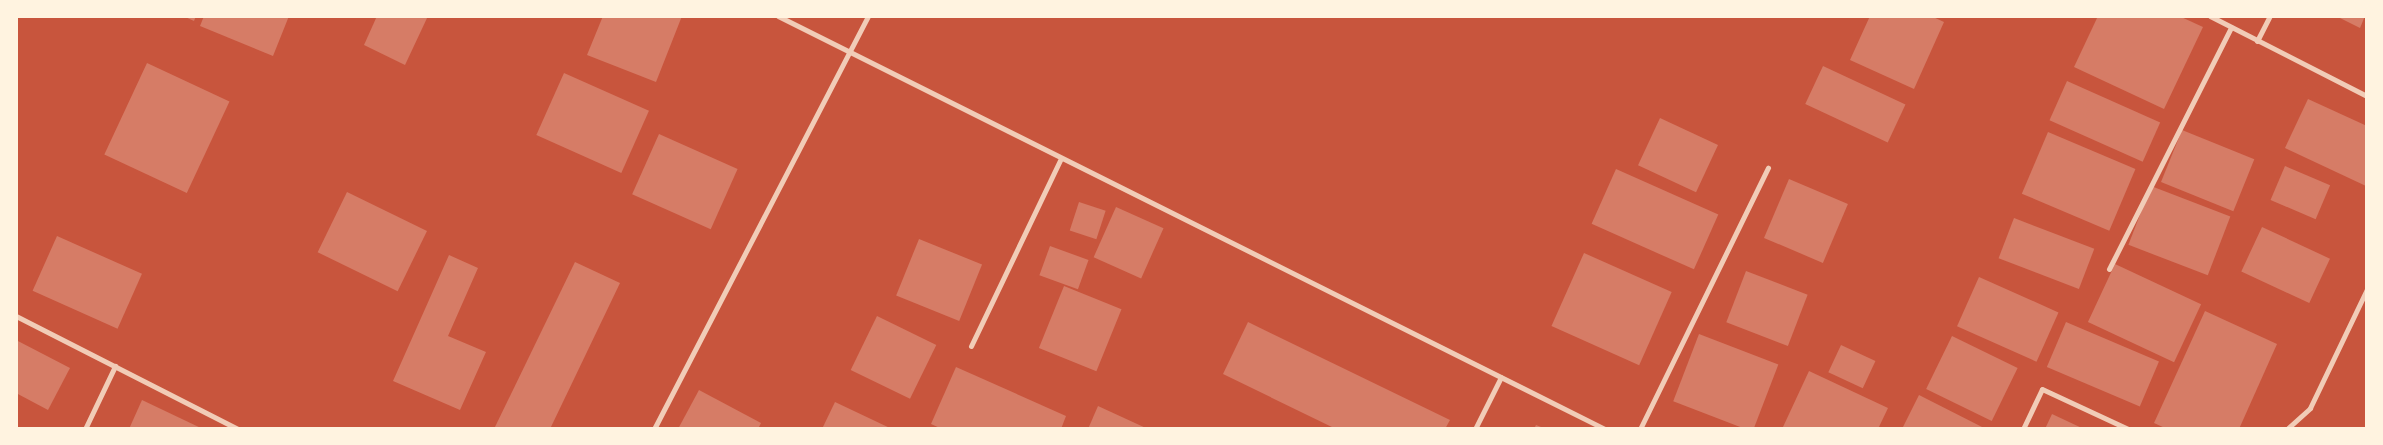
<!DOCTYPE html>
<style>
body{margin:0}
#map{position:relative;width:2383px;height:445px;overflow:hidden;background:#c8553d;font-family:Mulish,sans-serif}
div>[style]{position:absolute}
[style*='--x']{left:calc(var(--x)*1px);top:calc(var(--y)*1px);width:calc(var(--w)*1px);rotate:calc(var(--a)*1deg)}
.building>*{inset:0;background:#d67c66;transform-origin:0 0}
.minor>*{height:5px;margin:-2.5px;padding:0 2.5px;transform-origin:2.5px;border-radius:2.5px;background:#f1ccb7}
span{translate:-50% -50%;white-space:nowrap;text-align:center;line-height:1.15;-webkit-text-stroke:5px #fff3e0;paint-order:stroke}
.frame{position:absolute;inset:0;border:18px solid #fff3e0;pointer-events:none}
</style>
<div id="map">
<div class="building">
<i style="clip-path:polygon(183px 16px,196px 16px,194px 21px)"></i>
<i style="clip-path:polygon(204px 16px,289px 16px,273px 56px,200px 26px)"></i>
<i style="clip-path:polygon(377px 16px,428px 16px,405px 65px,364px 45px)"></i>
<i style="clip-path:polygon(603px 16px,682px 16px,656px 82px,587px 55px)"></i>
<i style="clip-path:polygon(1870px 16px,1931px 16px,1944px 22px,1914px 89px,1850px 60px)"></i>
<i style="clip-path:polygon(2098px 16px,2179px 16px,2203px 27px,2164px 109px,2074px 67px)"></i>
<i style="clip-path:polygon(2336px 16px,2365px 16px,2360px 28px)"></i>
<i style="left:147px;top:63px;width:91px;height:101px;rotate:25deg"></i>
<i style="left:1823px;top:66px;width:91px;height:42px;rotate:25deg"></i>
<i style="left:564px;top:73px;width:93px;height:68px;rotate:24deg"></i>
<i style="left:2067px;top:81px;width:102px;height:43px;rotate:24deg"></i>
<i style="clip-path:polygon(2308px 99px,2367px 126px,2366px 186px,2285px 148px)"></i>
<i style="left:1660px;top:118px;width:64px;height:52px;rotate:25deg"></i>
<i style="left:2182px;top:130px;width:78px;height:56px;rotate:22deg"></i>
<i style="left:2048px;top:132px;width:95px;height:67px;rotate:23deg"></i>
<i style="left:659px;top:134px;width:86px;height:66px;rotate:24deg"></i>
<i style="left:2285px;top:166px;width:49px;height:37px;rotate:23deg"></i>
<i style="left:1616px;top:169px;width:112px;height:60px;rotate:24deg"></i>
<i style="left:1789px;top:179px;width:64px;height:64px;rotate:23deg"></i>
<i style="left:2151px;top:186px;width:85px;height:63px;rotate:21deg"></i>
<i style="left:347px;top:192px;width:89px;height:67px;rotate:26deg"></i>
<i style="left:1079px;top:202px;width:28px;height:30px;rotate:18deg"></i>
<i style="left:1116px;top:207px;width:52px;height:55px;rotate:24deg"></i>
<i style="left:2014px;top:218px;width:86px;height:43px;rotate:21deg"></i>
<i style="left:2262px;top:227px;width:75px;height:49px;rotate:25deg"></i>
<i style="left:57px;top:236px;width:93px;height:60px;rotate:24deg"></i>
<i style="left:919px;top:239px;width:68px;height:61px;rotate:22deg"></i>
<i style="left:1050px;top:246px;width:41px;height:31px;rotate:20deg"></i>
<i style="left:1584px;top:253px;width:96px;height:80px;rotate:24deg"></i>
<i style="clip-path:polygon(449px 255px,478px 268px,448px 336px,486px 352px,460px 410px,393px 381px)"></i>
<i style="clip-path:polygon(575px 262px,620px 283px,550px 429px,494px 429px)"></i>
<i style="left:2115px;top:264px;width:95px;height:64px;rotate:25deg"></i>
<i style="left:1746px;top:271px;width:66px;height:55px;rotate:21deg"></i>
<i style="left:1979px;top:277px;width:87px;height:54px;rotate:24deg"></i>
<i style="left:1064px;top:286px;width:62px;height:67px;rotate:22deg"></i>
<i style="clip-path:polygon(2205px 311px,2277px 344px,2239px 429px,2167px 429px,2154px 423px)"></i>
<i style="left:877px;top:316px;width:66px;height:60px;rotate:26deg"></i>
<i style="clip-path:polygon(1248px 322px,1450px 420px,1445px 429px,1336px 429px,1223px 374px)"></i>
<i style="left:2066px;top:322px;width:101px;height:49px;rotate:23deg"></i>
<i style="left:1699px;top:334px;width:85px;height:72px;rotate:21deg"></i>
<i style="left:1952px;top:336px;width:73px;height:59px;rotate:26deg"></i>
<i style="clip-path:polygon(16px 340px,70px 368px,48px 410px,16px 393px)"></i>
<i style="left:1841px;top:345px;width:38px;height:30px;rotate:25deg"></i>
<i style="clip-path:polygon(956px 367px,1066px 416px,1061px 429px,942px 429px,931px 424px)"></i>
<i style="clip-path:polygon(1809px 371px,1888px 408px,1878px 429px,1783px 427px)"></i>
<i style="clip-path:polygon(699px 390px,761px 423px,758px 429px,678px 429px)"></i>
<i style="clip-path:polygon(1919px 395px,1986px 429px,1902px 429px)"></i>
<i style="clip-path:polygon(142px 400px,203px 429px,129px 429px)"></i>
<i style="clip-path:polygon(835px 402px,892px 429px,822px 429px)"></i>
<i style="clip-path:polygon(1098px 406px,1148px 429px,1088px 429px)"></i>
<i style="clip-path:polygon(2052px 414px,2084px 429px,2045px 429px)"></i>
<i style="clip-path:polygon(1536px 425px,1546px 429px,1534px 429px)"></i>
</div>
<div class="minor">
<i style="--x:778;--y:16;--w:924;--a:26.54"></i>
<i style="--x:2210;--y:16;--w:176;--a:27"></i>
<i style="--x:2257;--y:41;--w:28;--a:-63"></i>
<i style="--x:2109;--y:269;--w:271;--a:-63.2"></i>
<i style="--x:16;--y:316;--w:249;--a:27"></i>
<i style="--x:971;--y:346;--w:206;--a:-64.4"></i>
<i style="--x:85;--y:429;--w:70;--a:-64.5"></i>
<i style="--x:654;--y:429;--w:465;--a:-62.6"></i>
<i style="--x:1475;--y:429;--w:58;--a:-63.4"></i>
<i style="--x:1640;--y:429;--w:291;--a:-63.9"></i>
<i style="--x:2023;--y:429;--w:44;--a:-64.6"></i>
<i style="--x:2042;--y:389;--w:95;--a:24.9"></i>
<i style="--x:2287;--y:429;--w:31;--a:-42"></i>
<i style="--x:2310;--y:408;--w:132;--a:-64.4"></i>
</div>
<div class="frame"></div>
</div>
